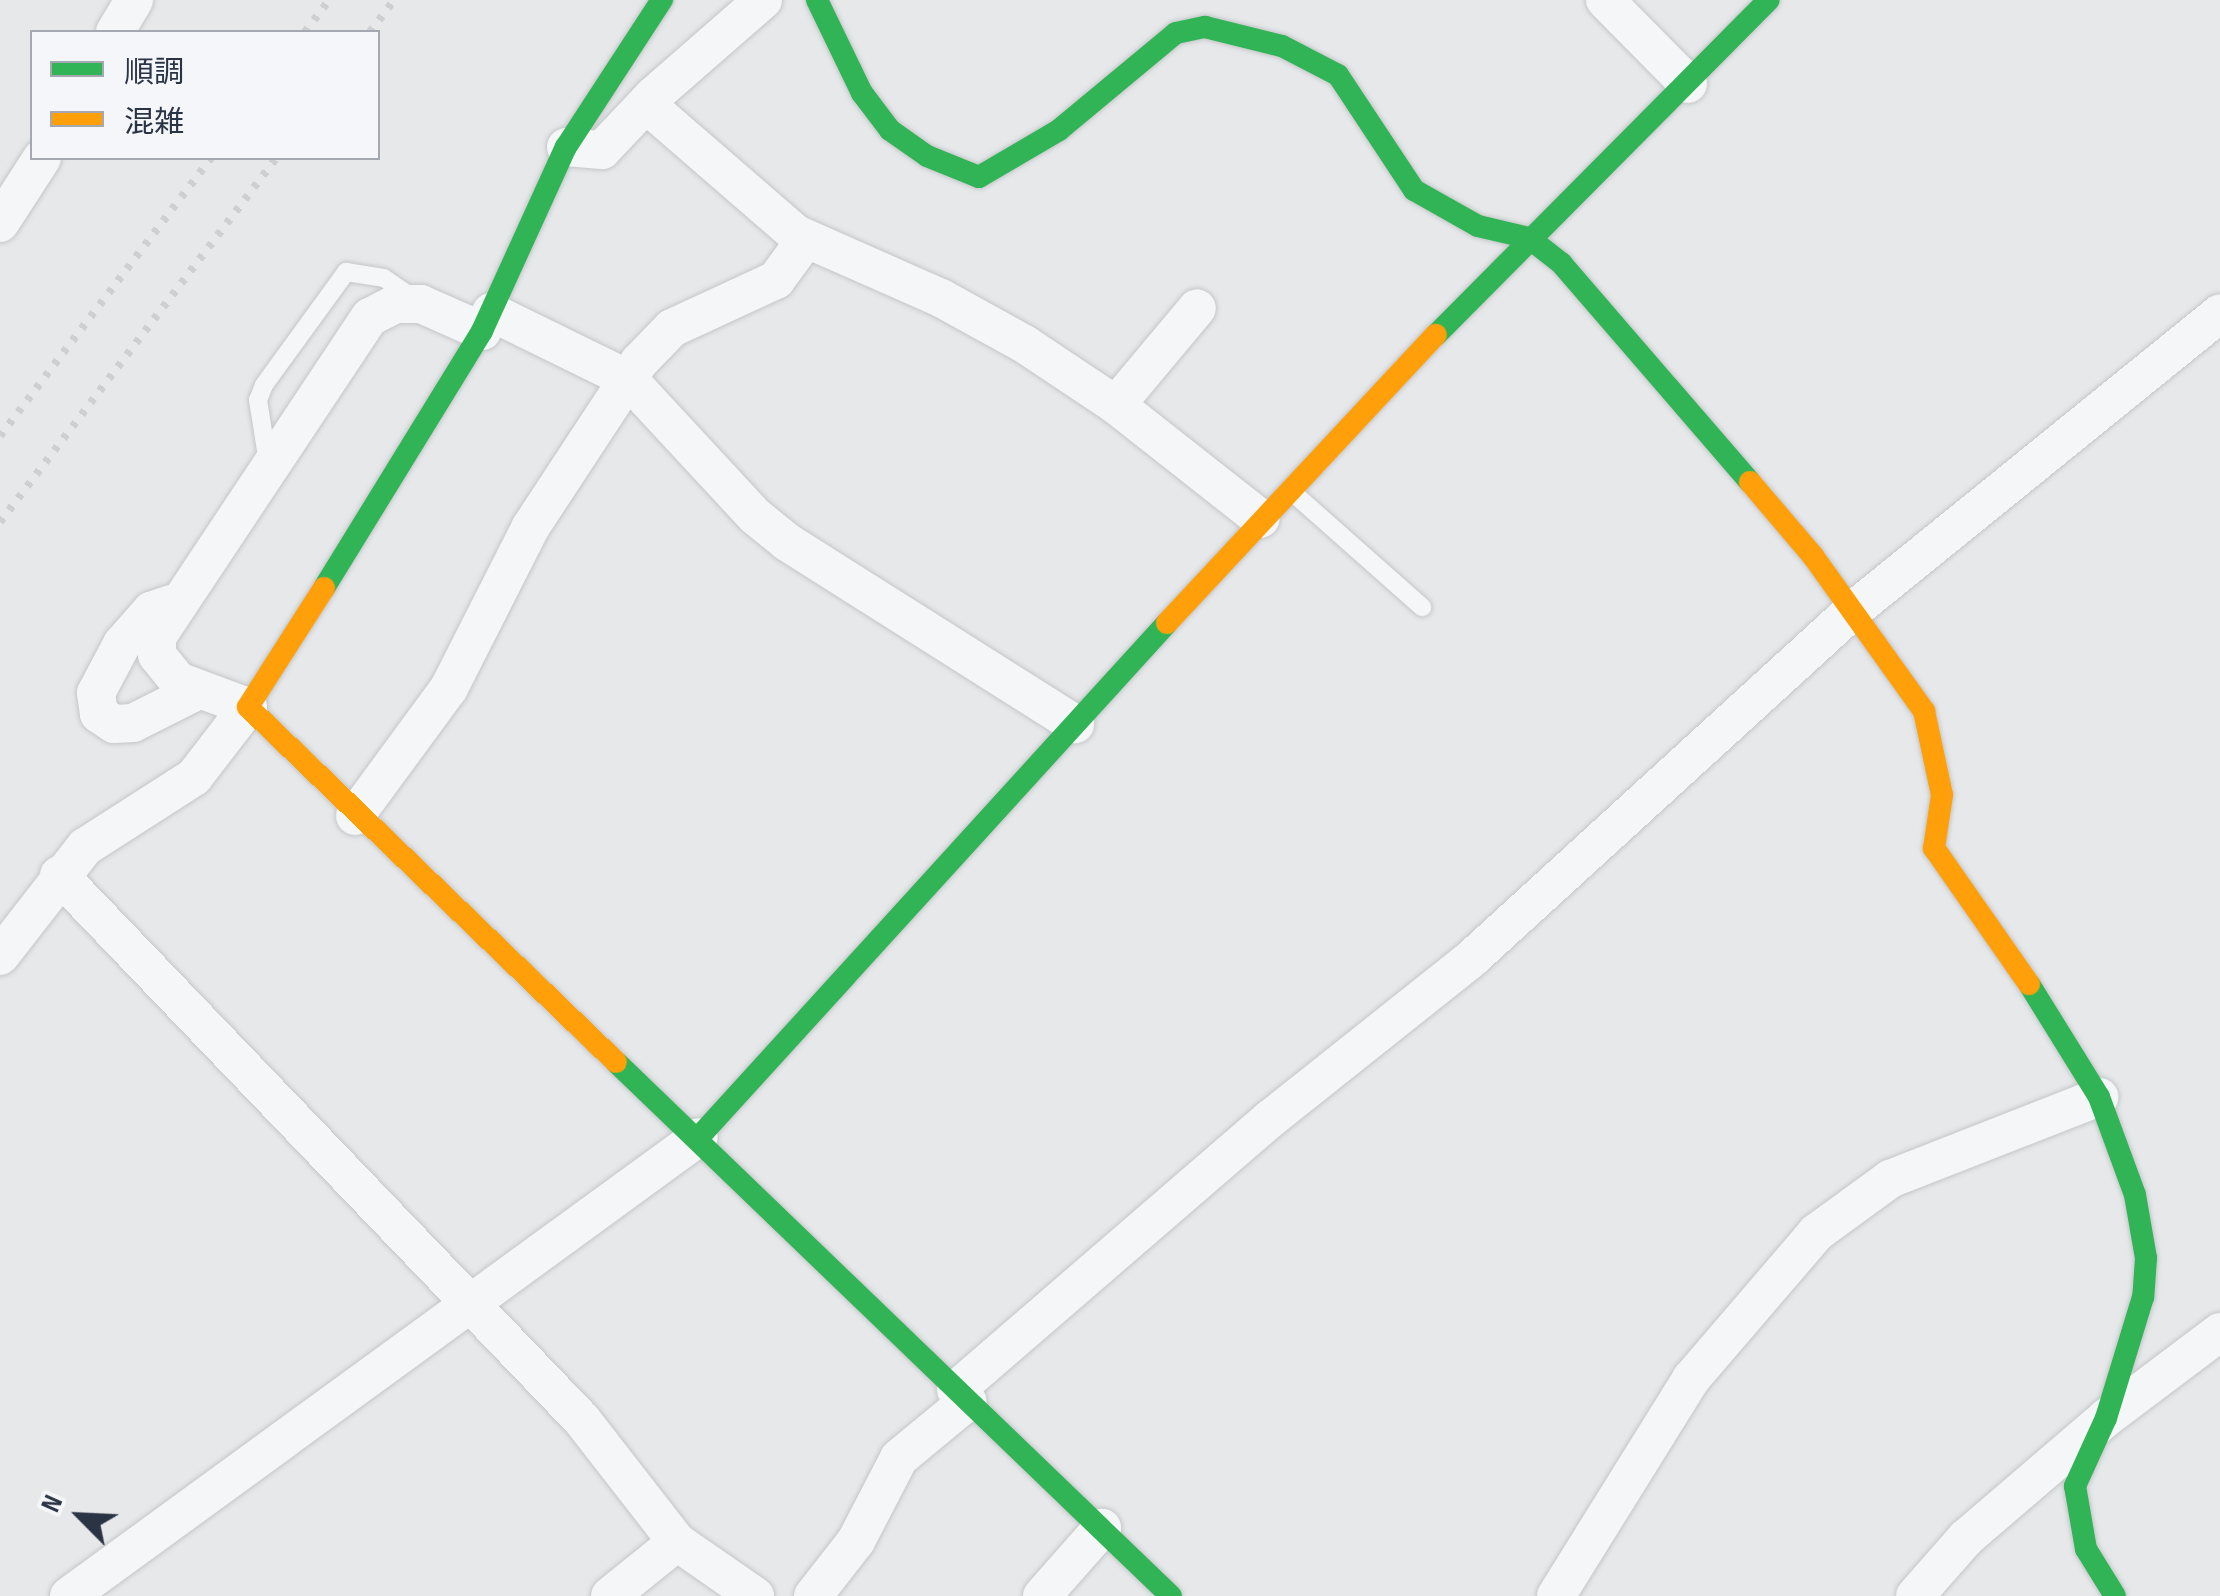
<!DOCTYPE html>
<meta charset="utf-8">
<style>
body{margin:0}
#map{position:relative;width:2220px;height:1596px;overflow:hidden;background:#e6e8ea;font-family:"Sofia Sans Condensed","Noto Sans JP",sans-serif}
div>[style]{position:absolute}
[style*='--x']{left:calc(var(--x)*1px);top:calc(var(--y)*1px);width:calc(var(--w)*1px);rotate:calc(var(--a)*1deg)}
.roads{filter:drop-shadow(0 0 2px #c4c6c8) drop-shadow(0 0 2px #c4c6c8)}
.lane>*{height:18px;margin:-9px;padding:0 9px;transform-origin:9px;border-radius:9px;background:#f5f6f7}
.street>*{height:38px;margin:-19px;padding:0 19px;transform-origin:19px;border-radius:19px;background:#f5f6f7}
.fast>*{height:22px;margin:-11px;padding:0 11px;transform-origin:11px;border-radius:11px;background:#30b455}
.slow>*{height:22px;margin:-11px;padding:0 11px;transform-origin:11px;border-radius:11px;background:#ff9f0a}
.rail>*{height:8px;margin-top:-4px;transform-origin:0;background:repeating-linear-gradient(90deg,#cecfd2 0 5px,transparent 0 15px)}
span{translate:-50% -50%;white-space:nowrap;text-align:center;line-height:1.15;-webkit-text-stroke:9px #f4f6f9;paint-order:stroke}
.legend{position:absolute;left:30px;top:30px;width:350px;height:130px;box-sizing:border-box;background:#f4f6f9;border:2px solid #a4a8b1;margin:0;padding:12px 18px;list-style:none;font-size:30px;color:#2b3445}
.legend li{display:flex;align-items:center;gap:20px;height:50px}
.legend b{width:50px;border:2px solid #a4a8b1}
.north{position:absolute;left:30px;top:1466px;width:100px;height:100px;-webkit-text-stroke:8px #f4f6f9;paint-order:stroke;rotate:294deg;font-size:28px;font-weight:700;line-height:40px;text-align:center;color:#2b3445}
.north::after{content:'';display:block;margin:auto;width:35px;height:45px;background:#2b3445;clip-path:polygon(50% 0,100% 100%,50% 72%,0 100%)}
</style>
<div id="map">
<div class="roads">
<div class="lane">
<i style="--x:268;--y:463;--w:64;--a:-99"></i>
<i style="--x:258;--y:400;--w:16;--a:-68"></i>
<i style="--x:264;--y:385;--w:140;--a:-54"></i>
<i style="--x:346;--y:272;--w:38;--a:9"></i>
<i style="--x:384;--y:278;--w:37;--a:35"></i>
<i style="--x:1292;--y:492;--w:174;--a:41.5"></i>
</div>
<div class="street">
<i style="--x:1605;--y:0;--w:118;--a:45.3"></i>
<i style="--x:115;--y:32;--w:37;--a:-59"></i>
<i style="--x:646;--y:104;--w:198;--a:40.9"></i>
<i style="--x:796;--y:234;--w:158;--a:23.8"></i>
<i style="--x:941;--y:298;--w:97;--a:28.9"></i>
<i style="--x:1026;--y:345;--w:108;--a:33.7"></i>
<i style="--x:1116;--y:405;--w:184;--a:38.2"></i>
<i style="--x:566;--y:147;--w:36;--a:5"></i>
<i style="--x:602;--y:150;--w:74;--a:-46.6"></i>
<i style="--x:653;--y:96;--w:146;--a:-41.1"></i>
<i style="--x:0;--y:223;--w:77;--a:-57.1"></i>
<i style="--x:491;--y:312;--w:153;--a:26.1"></i>
<i style="--x:628;--y:379;--w:187;--a:47.2"></i>
<i style="--x:755;--y:516;--w:41;--a:39.1"></i>
<i style="--x:787;--y:542;--w:341;--a:32.3"></i>
<i style="--x:1116;--y:405;--w:126;--a:-50.1"></i>
<i style="--x:171;--y:604;--w:21;--a:161"></i>
<i style="--x:151;--y:611;--w:44;--a:131.3"></i>
<i style="--x:122;--y:644;--w:55;--a:118"></i>
<i style="--x:96;--y:693;--w:21;--a:82"></i>
<i style="--x:99;--y:714;--w:18;--a:34"></i>
<i style="--x:114;--y:724;--w:19;--a:-3"></i>
<i style="--x:133;--y:723;--w:69;--a:-26.6"></i>
<i style="--x:355;--y:816;--w:159;--a:-53.7"></i>
<i style="--x:449;--y:688;--w:179;--a:-63.1"></i>
<i style="--x:530;--y:528;--w:199;--a:-56.7"></i>
<i style="--x:639;--y:362;--w:47;--a:-45.9"></i>
<i style="--x:672;--y:328;--w:115;--a:-24.8"></i>
<i style="--x:776;--y:280;--w:51;--a:-53.8"></i>
<i style="--x:59;--y:875;--w:755;--a:46.18"></i>
<i style="--x:582;--y:1420;--w:155;--a:52.1"></i>
<i style="--x:677;--y:1542;--w:95;--a:34.7"></i>
<i style="--x:0;--y:956;--w:138;--a:-52.1"></i>
<i style="--x:85;--y:847;--w:130;--a:-32.7"></i>
<i style="--x:194;--y:777;--w:88;--a:-52.4"></i>
<i style="--x:248;--y:707;--w:75;--a:-159.6"></i>
<i style="--x:178;--y:681;--w:33;--a:-129"></i>
<i style="--x:157;--y:655;--w:18;--a:-90"></i>
<i style="--x:157;--y:637;--w:384;--a:-56.4"></i>
<i style="--x:370;--y:317;--w:28;--a:-27"></i>
<i style="--x:395;--y:304;--w:26;--a:0"></i>
<i style="--x:421;--y:304;--w:67;--a:23.9"></i>
<i style="--x:956;--y:1390;--w:415;--a:-40.8"></i>
<i style="--x:1270;--y:1119;--w:256;--a:-38.5"></i>
<i style="--x:1470;--y:960;--w:515;--a:-42.4"></i>
<i style="--x:1850;--y:613;--w:476;--a:-39"></i>
<i style="--x:69;--y:1596;--w:779;--a:-36.08"></i>
<i style="--x:610;--y:1596;--w:86;--a:-38.9"></i>
<i style="--x:813;--y:1596;--w:70;--a:-52"></i>
<i style="--x:856;--y:1541;--w:93;--a:-62.6"></i>
<i style="--x:899;--y:1458;--w:89;--a:-39.6"></i>
<i style="--x:1042;--y:1596;--w:91;--a:-48.6"></i>
<i style="--x:1556;--y:1596;--w:256;--a:-58.1"></i>
<i style="--x:1691;--y:1379;--w:192;--a:-49.4"></i>
<i style="--x:1816;--y:1233;--w:92;--a:-36.1"></i>
<i style="--x:1890;--y:1179;--w:225;--a:-21.4"></i>
<i style="--x:1915;--y:1596;--w:77;--a:-48.7"></i>
<i style="--x:1966;--y:1538;--w:184;--a:-40.6"></i>
<i style="--x:2106;--y:1418;--w:143;--a:-37"></i>
</div>
<div class="fast">
<i style="--x:817;--y:0;--w:103;--a:64.2"></i>
<i style="--x:862;--y:93;--w:46;--a:52.9"></i>
<i style="--x:890;--y:130;--w:45;--a:35.1"></i>
<i style="--x:927;--y:156;--w:56;--a:22"></i>
<i style="--x:979;--y:177;--w:93;--a:-30.4"></i>
<i style="--x:1059;--y:130;--w:152;--a:-39.7"></i>
<i style="--x:1176;--y:33;--w:30;--a:-12"></i>
<i style="--x:1205;--y:27;--w:79;--a:13.9"></i>
<i style="--x:1282;--y:46;--w:63;--a:27.4"></i>
<i style="--x:1338;--y:75;--w:138;--a:56.5"></i>
<i style="--x:1414;--y:190;--w:73;--a:29.4"></i>
<i style="--x:1478;--y:226;--w:52;--a:13.2"></i>
<i style="--x:1529;--y:238;--w:41;--a:38"></i>
<i style="--x:1561;--y:263;--w:289;--a:49.2"></i>
<i style="--x:1436;--y:335;--w:472;--a:-45.2"></i>
<i style="--x:324;--y:588;--w:302;--a:-58.4"></i>
<i style="--x:482;--y:331;--w:202;--a:-65.5"></i>
<i style="--x:566;--y:147;--w:176;--a:-56.9"></i>
<i style="--x:2029;--y:984;--w:133;--a:58.2"></i>
<i style="--x:2099;--y:1097;--w:104;--a:69.8"></i>
<i style="--x:2135;--y:1195;--w:64;--a:80.1"></i>
<i style="--x:2146;--y:1258;--w:39;--a:94"></i>
<i style="--x:2143;--y:1297;--w:127;--a:107"></i>
<i style="--x:2106;--y:1418;--w:75;--a:114.5"></i>
<i style="--x:2075;--y:1486;--w:64;--a:80.1"></i>
<i style="--x:2086;--y:1549;--w:55;--a:58.3"></i>
<i style="--x:616;--y:1062;--w:770;--a:43.9"></i>
<i style="--x:699;--y:1137;--w:695;--a:-47.68"></i>
</div>
<div class="slow">
<i style="--x:1750;--y:482;--w:97;--a:49.6"></i>
<i style="--x:1813;--y:556;--w:191;--a:54.4"></i>
<i style="--x:1924;--y:711;--w:86;--a:77.9"></i>
<i style="--x:1942;--y:795;--w:54;--a:98.6"></i>
<i style="--x:1934;--y:848;--w:166;--a:55.1"></i>
<i style="--x:324;--y:588;--w:141;--a:122.6"></i>
<i style="--x:248;--y:707;--w:511;--a:43.97"></i>
<i style="--x:1167;--y:623;--w:394;--a:-47"></i>
</div>
</div>
<div class="rail">
<i style="--x:305;--y:32;--w:40;--a:-53"></i>
<i style="--x:370;--y:32;--w:40;--a:-53"></i>
<i style="--x:0;--y:436;--w:349;--a:-52.8"></i>
<i style="--x:0;--y:522;--w:457;--a:-52.8"></i>
</div>
<ul class="legend">
<li><b style="height:12px;background:#30b455"></b>順調</li>
<li><b style="height:12px;background:#ff9f0a"></b>混雑</li>
</ul>
<div class="north">N</div>
</div>
